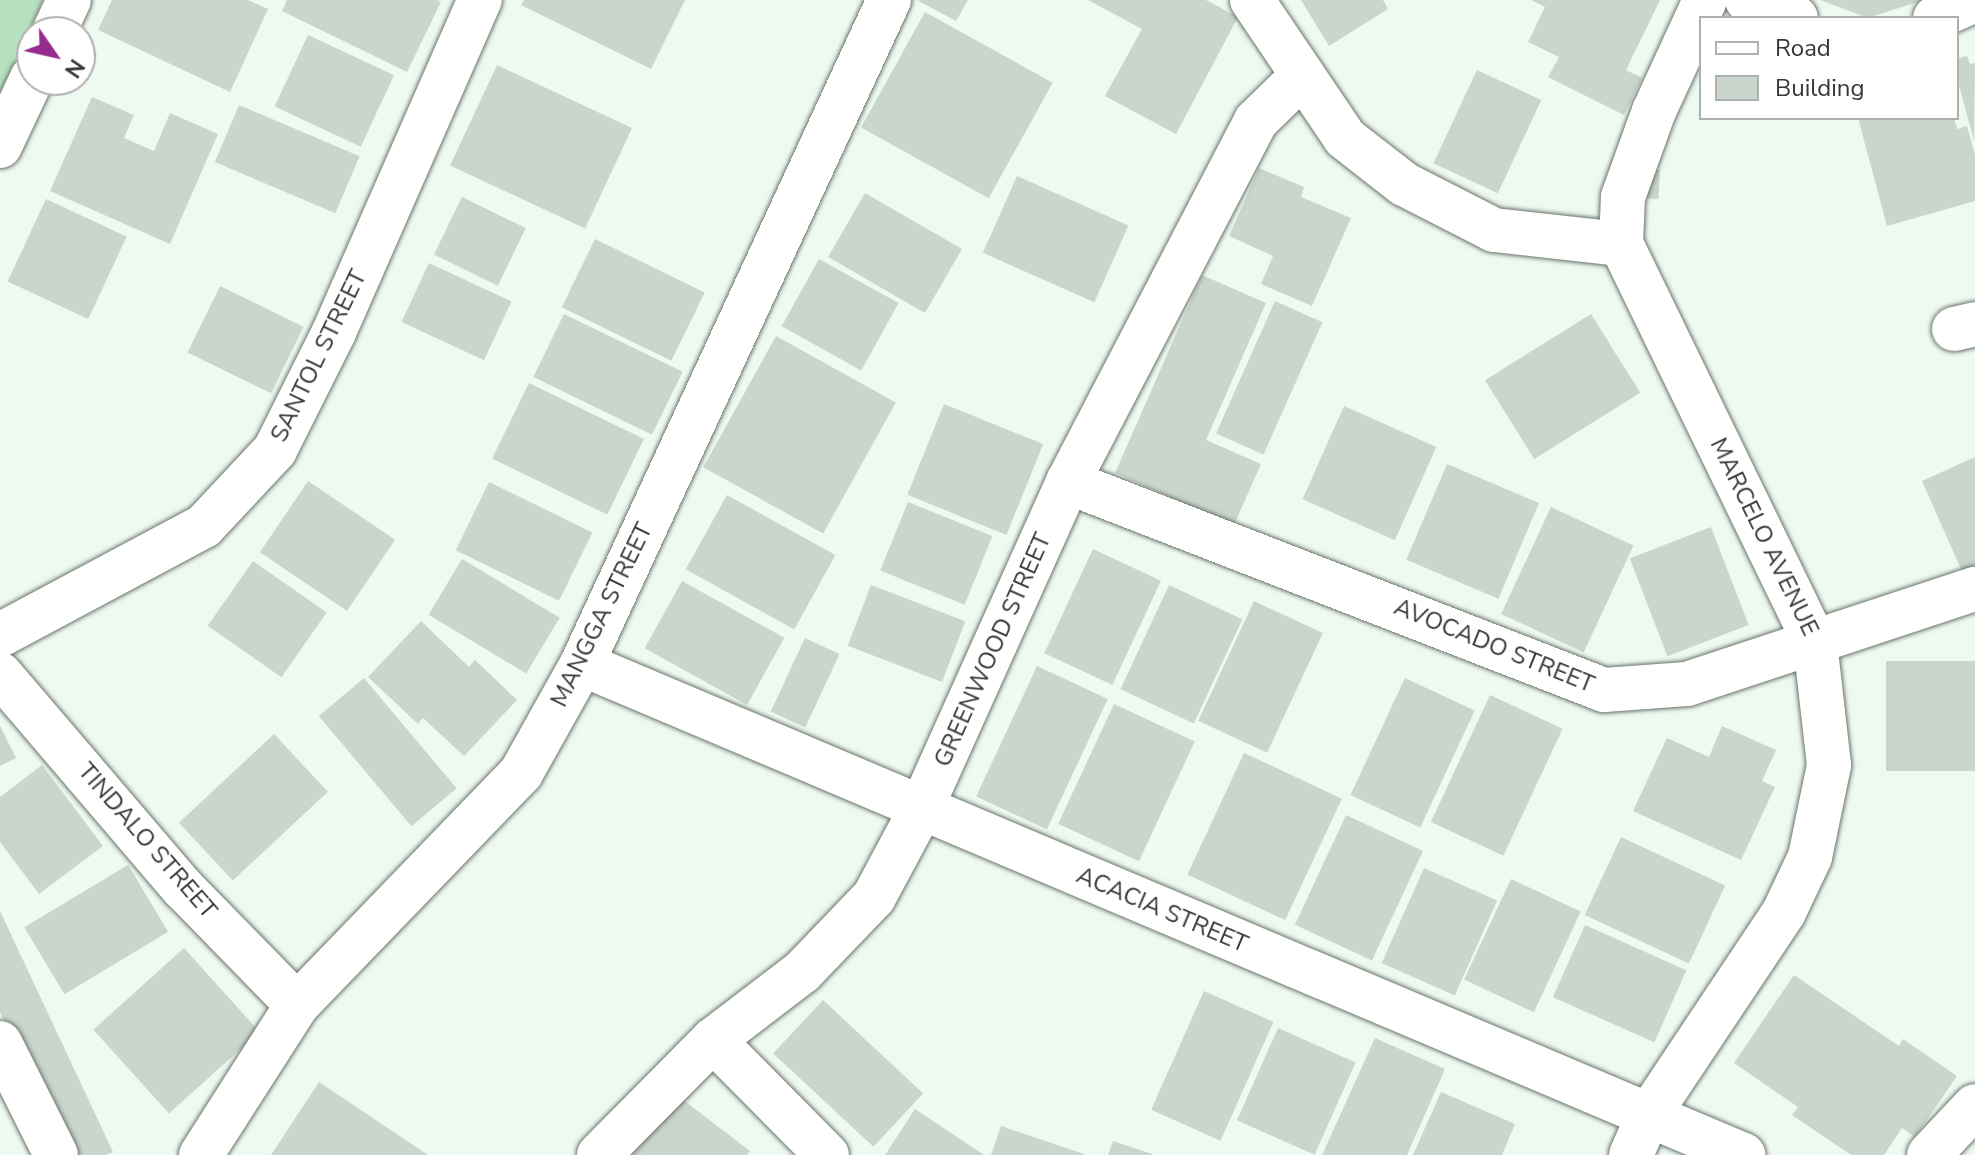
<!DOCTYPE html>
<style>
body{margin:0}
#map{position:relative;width:1975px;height:1155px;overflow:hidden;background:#eefaf0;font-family:"Nunito Sans",sans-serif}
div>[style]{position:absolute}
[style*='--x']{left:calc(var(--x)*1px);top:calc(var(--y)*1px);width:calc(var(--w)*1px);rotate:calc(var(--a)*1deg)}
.green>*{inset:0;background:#b8e1bf}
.building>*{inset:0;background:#cad6cc;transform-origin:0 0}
.roads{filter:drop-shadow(0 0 2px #6a746b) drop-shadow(0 0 2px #6a746b)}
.minor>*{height:44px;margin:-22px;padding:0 22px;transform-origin:22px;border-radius:22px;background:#fff}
span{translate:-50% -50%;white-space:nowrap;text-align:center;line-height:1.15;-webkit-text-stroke:6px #fff;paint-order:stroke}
.street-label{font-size:24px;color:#353a36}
.legend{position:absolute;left:1699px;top:16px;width:260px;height:104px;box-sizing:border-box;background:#fff;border:2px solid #aeb0af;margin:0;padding:10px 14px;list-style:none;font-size:24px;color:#353a36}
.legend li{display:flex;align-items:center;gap:16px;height:40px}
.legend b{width:40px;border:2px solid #aeb0af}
.north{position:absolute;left:16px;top:16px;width:80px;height:80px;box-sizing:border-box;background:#fff;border:2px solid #aeb0af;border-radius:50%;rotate:124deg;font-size:22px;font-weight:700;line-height:32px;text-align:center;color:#353a36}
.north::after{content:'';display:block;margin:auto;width:28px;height:36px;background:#952c90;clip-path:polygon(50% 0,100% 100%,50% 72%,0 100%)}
</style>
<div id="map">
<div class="green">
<i style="clip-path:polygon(0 0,43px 0,0 95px)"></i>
</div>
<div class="building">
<i style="clip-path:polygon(112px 0,248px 0,268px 9px,230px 92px,98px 30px)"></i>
<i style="clip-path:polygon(287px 0,437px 0,441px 2px,407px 72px,282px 11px)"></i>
<i style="clip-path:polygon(524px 0,685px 0,651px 69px,521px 5px)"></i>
<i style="clip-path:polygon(917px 0,968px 0,956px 21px)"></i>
<i style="clip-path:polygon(1088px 0,1206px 0,1238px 17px,1176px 134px,1105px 96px,1142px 29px)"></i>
<i style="clip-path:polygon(1301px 0,1383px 0,1388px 9px,1329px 46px)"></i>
<i style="clip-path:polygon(1531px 0,1660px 0,1626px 70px,1642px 78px,1624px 115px,1548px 77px,1559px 57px,1528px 42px,1545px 7px)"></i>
<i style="clip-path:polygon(1820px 0,1924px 0,1868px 18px)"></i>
<i style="left:925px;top:12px;width:146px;height:132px;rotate:29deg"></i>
<i style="left:308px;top:35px;width:95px;height:79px;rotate:25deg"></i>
<i style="clip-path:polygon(1967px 56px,1970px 64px,1975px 63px,1974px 141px,1957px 78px,1957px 58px)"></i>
<i style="left:497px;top:65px;width:149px;height:111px;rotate:25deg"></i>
<i style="left:1477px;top:70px;width:71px;height:103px;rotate:25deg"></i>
<i style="clip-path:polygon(92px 97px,134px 115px,124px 138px,154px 151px,170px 113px,218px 134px,170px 244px,50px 191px)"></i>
<i style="left:239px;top:105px;width:131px;height:62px;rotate:23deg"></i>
<i style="clip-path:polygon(1858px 118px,1954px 118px,1957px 129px,1967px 126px,1975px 155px,1975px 201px,1887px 226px)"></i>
<i style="clip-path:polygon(1259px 168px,1304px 187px,1301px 197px,1351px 218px,1312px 306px,1261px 284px,1273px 256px,1229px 236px)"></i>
<i style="left:1642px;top:169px;width:18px;height:29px;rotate:3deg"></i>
<i style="left:1017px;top:176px;width:122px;height:84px;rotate:24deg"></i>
<i style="left:865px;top:193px;width:112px;height:74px;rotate:30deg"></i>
<i style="left:462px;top:197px;width:71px;height:64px;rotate:26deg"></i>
<i style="left:46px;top:199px;width:89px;height:91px;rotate:25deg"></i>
<i style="left:595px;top:239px;width:122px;height:76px;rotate:26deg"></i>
<i style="left:819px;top:259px;width:91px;height:77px;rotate:29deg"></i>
<i style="left:429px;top:263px;width:91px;height:65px;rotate:25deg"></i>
<i style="clip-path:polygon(1202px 275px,1266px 303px,1206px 440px,1261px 464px,1234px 525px,1115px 473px)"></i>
<i style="left:220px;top:286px;width:93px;height:74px;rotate:26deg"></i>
<i style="left:1275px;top:301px;width:52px;height:145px;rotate:24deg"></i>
<i style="left:564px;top:314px;width:132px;height:70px;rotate:26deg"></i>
<i style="left:1591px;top:314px;width:93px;height:125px;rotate:58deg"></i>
<i style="left:776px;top:336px;width:137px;height:150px;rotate:29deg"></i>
<i style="left:529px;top:383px;width:128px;height:84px;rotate:26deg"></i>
<i style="left:944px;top:404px;width:107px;height:98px;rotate:22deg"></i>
<i style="left:1344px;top:406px;width:101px;height:102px;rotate:24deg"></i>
<i style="clip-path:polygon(1975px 457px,1975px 572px,1964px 576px,1922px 481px)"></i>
<i style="left:1447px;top:464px;width:100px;height:104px;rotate:23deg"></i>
<i style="left:308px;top:481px;width:105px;height:86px;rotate:34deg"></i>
<i style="left:489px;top:482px;width:115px;height:76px;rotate:26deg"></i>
<i style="left:727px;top:495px;width:124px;height:85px;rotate:29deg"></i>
<i style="left:908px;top:502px;width:91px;height:74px;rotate:22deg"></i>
<i style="left:1551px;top:507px;width:91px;height:118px;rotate:25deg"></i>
<i style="left:1711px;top:527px;width:105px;height:87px;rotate:69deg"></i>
<i style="left:1093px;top:549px;width:75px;height:115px;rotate:25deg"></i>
<i style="left:462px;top:559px;width:114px;height:65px;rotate:31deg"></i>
<i style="left:253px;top:561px;width:90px;height:79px;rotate:35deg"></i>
<i style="left:682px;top:581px;width:117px;height:77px;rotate:29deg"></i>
<i style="left:871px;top:585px;width:101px;height:65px;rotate:21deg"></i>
<i style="left:1169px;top:585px;width:81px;height:115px;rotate:25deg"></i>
<i style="left:1254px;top:601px;width:76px;height:132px;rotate:25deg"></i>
<i style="clip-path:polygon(421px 621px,469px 667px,475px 660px,517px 700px,464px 756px,423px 718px,418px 724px,368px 677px)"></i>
<i style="left:805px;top:638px;width:38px;height:81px;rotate:25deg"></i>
<i style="left:1975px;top:661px;width:110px;height:89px;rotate:90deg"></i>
<i style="left:1037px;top:666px;width:78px;height:144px;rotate:25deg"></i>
<i style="left:364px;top:678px;width:144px;height:59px;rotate:50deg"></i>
<i style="left:1405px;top:678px;width:77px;height:129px;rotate:25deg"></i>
<i style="left:1490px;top:695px;width:80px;height:140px;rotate:25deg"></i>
<i style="left:1114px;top:704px;width:89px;height:132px;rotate:25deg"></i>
<i style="clip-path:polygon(0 726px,16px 758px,0 766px)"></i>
<i style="clip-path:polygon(1722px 726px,1776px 750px,1762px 781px,1775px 787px,1741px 860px,1633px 811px,1667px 738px,1709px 757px)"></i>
<i style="left:274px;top:734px;width:79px;height:130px;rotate:47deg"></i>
<i style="left:1244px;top:753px;width:108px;height:134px;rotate:25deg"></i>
<i style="clip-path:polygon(42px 765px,103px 846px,39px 894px,0 842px,0 797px)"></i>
<i style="left:1346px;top:815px;width:85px;height:121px;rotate:25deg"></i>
<i style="left:1621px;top:837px;width:115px;height:86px;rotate:25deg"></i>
<i style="left:128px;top:865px;width:78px;height:121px;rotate:59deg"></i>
<i style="left:1424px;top:868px;width:80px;height:104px;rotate:24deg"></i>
<i style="left:1511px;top:879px;width:77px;height:111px;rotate:25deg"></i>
<i style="clip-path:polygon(0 911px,113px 1152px,106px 1155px,67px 1155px,0 1012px)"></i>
<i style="left:1585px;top:925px;width:111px;height:79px;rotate:24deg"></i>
<i style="left:184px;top:948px;width:113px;height:122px;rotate:48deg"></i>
<i style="clip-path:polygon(1794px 975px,1899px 1046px,1903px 1039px,1957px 1076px,1915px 1137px,1902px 1128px,1884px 1155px,1851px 1155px,1792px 1115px,1798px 1107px,1734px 1063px)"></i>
<i style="left:1204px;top:991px;width:76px;height:130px;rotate:24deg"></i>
<i style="left:823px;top:1000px;width:137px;height:73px;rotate:43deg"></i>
<i style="left:1278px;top:1028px;width:85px;height:101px;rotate:24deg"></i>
<i style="clip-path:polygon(1375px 1038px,1445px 1069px,1407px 1155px,1322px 1155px)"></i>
<i style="clip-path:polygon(319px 1082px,428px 1155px,271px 1155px)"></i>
<i style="clip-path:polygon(1441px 1092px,1515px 1124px,1502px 1155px,1413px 1155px)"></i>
<i style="clip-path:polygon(678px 1096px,750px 1151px,747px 1155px,632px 1155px)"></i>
<i style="clip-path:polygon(915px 1109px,984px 1155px,885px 1155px)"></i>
<i style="clip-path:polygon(1001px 1126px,1084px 1154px,1084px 1155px,991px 1155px)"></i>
<i style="clip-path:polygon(1113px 1141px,1152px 1154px,1152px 1155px,1108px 1155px)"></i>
</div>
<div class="roads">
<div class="minor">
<i style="--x:1252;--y:0;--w:166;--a:56"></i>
<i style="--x:1345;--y:138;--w:75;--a:37.9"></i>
<i style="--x:1404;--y:184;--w:101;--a:27.1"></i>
<i style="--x:1494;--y:230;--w:128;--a:6.3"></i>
<i style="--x:1747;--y:0;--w:52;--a:20.2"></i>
<i style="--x:1935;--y:18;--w:44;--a:-24.2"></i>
<i style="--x:54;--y:32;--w:35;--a:-65"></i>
<i style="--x:0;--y:146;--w:75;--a:-64.8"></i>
<i style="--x:1954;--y:329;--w:22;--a:-13"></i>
<i style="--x:1068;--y:482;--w:575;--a:21.21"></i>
<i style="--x:1604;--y:690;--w:83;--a:-4.1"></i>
<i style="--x:1687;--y:684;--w:303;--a:-18.3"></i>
<i style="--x:0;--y:635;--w:231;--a:-28.1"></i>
<i style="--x:204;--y:526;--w:104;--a:-46.9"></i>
<i style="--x:275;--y:450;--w:132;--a:-63.4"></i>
<i style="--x:334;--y:332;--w:363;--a:-66.3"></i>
<i style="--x:582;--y:664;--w:1261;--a:22.92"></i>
<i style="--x:0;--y:674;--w:282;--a:49.5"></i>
<i style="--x:183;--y:888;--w:163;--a:45.7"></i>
<i style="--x:713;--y:1040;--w:162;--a:45.3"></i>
<i style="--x:0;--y:1043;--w:125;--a:63.4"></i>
<i style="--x:201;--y:1155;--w:178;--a:-57.4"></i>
<i style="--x:297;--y:1005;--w:322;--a:-46"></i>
<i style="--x:521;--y:773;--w:125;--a:-60.8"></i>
<i style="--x:582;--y:664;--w:732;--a:-65.19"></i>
<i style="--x:599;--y:1155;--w:162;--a:-45.3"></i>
<i style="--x:713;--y:1040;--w:112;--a:-37.4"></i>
<i style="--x:802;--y:972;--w:104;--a:-46.2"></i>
<i style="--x:874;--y:897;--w:100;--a:-61.9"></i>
<i style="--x:921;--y:809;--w:359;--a:-65.8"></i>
<i style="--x:1068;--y:482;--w:407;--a:-62.5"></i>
<i style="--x:1256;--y:121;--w:62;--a:-44.3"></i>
<i style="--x:1631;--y:1155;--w:43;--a:-66.4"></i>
<i style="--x:1648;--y:1116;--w:245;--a:-56.3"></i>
<i style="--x:1784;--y:912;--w:61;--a:-64.7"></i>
<i style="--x:1810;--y:857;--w:94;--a:-78.3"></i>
<i style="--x:1829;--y:765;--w:123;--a:-96.5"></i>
<i style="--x:1815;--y:643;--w:444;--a:-115.9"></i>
<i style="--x:1621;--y:244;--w:47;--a:-87.6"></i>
<i style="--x:1623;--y:197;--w:91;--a:-70.2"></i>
<i style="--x:1654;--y:111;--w:122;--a:-65.3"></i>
<i style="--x:1929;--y:1155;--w:67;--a:-46.8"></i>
</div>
</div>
<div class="street-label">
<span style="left:319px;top:356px;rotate:-64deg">SANTOL STREET</span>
<span style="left:1764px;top:537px;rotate:64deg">MARCELO AVENUE</span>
<span style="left:602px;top:615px;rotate:-64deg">MANGGA STREET</span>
<span style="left:1494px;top:646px;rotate:22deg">AVOCADO STREET</span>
<span style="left:993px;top:650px;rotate:-66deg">GREENWOOD STREET</span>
<span style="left:147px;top:841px;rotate:49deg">TINDALO STREET</span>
<span style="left:1162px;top:910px;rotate:23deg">ACACIA STREET</span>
</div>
<ul class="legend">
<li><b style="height:10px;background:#fff"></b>Road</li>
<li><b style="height:22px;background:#cad6cc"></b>Building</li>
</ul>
<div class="north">N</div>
</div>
